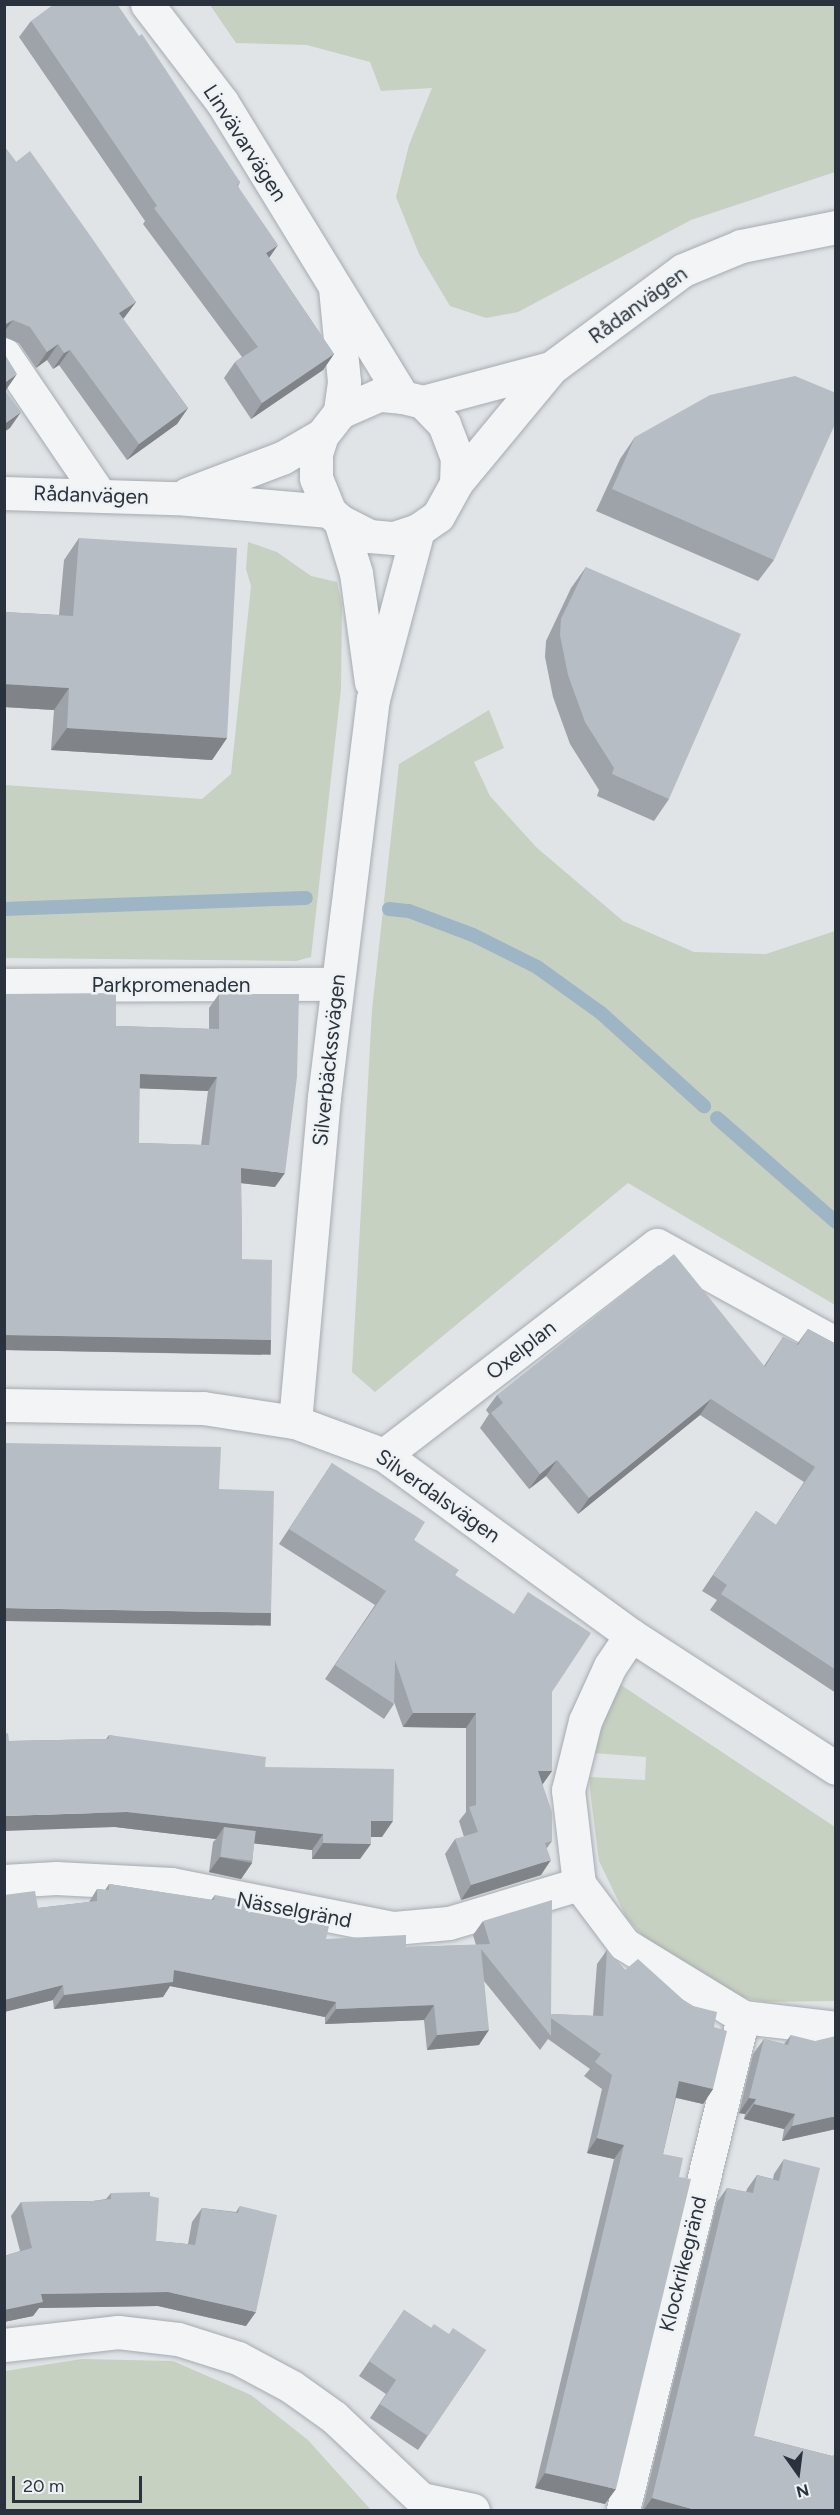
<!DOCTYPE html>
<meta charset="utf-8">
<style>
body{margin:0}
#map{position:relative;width:840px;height:2515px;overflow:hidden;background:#e0e4e7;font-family:Figtree,sans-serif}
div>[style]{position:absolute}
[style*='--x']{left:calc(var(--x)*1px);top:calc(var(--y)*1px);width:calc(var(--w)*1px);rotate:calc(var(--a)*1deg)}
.green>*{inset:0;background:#c7d1c1}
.stream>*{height:14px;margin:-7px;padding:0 7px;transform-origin:7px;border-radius:7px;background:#9db5c5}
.roads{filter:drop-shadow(0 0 2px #a6abb1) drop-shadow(0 0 2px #a6abb1)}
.minor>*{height:33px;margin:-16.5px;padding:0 16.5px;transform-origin:16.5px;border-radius:16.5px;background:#f2f4f6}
.wall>*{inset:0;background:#9da3a9}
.shaded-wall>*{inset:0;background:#808489;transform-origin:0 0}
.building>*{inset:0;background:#b7bdc4;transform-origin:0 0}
span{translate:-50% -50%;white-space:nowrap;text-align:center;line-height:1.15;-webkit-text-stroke:5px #eff2f5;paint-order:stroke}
.street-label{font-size:21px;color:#2a333d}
.frame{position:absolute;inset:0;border:6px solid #2a333d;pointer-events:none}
.north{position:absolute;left:768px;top:2443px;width:60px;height:60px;-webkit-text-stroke:4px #eff2f5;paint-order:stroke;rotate:166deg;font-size:16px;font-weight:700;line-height:24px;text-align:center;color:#2a333d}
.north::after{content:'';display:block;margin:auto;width:21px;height:27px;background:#2a333d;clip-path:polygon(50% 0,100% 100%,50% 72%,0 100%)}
.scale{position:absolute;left:12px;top:2476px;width:130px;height:27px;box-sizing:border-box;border:3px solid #2a333d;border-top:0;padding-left:8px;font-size:18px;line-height:21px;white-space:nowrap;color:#2a333d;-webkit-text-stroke:4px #eff2f5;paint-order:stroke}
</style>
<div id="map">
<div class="green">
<i style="clip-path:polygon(210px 5px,835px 5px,835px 172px,691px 220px,518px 312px,486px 318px,450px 306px,419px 254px,396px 197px,409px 145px,432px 88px,381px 91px,370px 62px,307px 45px,236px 43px)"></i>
<i style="clip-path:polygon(248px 542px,277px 552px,311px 576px,337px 582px,342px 605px,341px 689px,311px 957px,296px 961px,5px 958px,5px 785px,202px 799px,231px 774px,251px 586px,246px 569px)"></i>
<i style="clip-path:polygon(489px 710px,504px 748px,474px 762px,490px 796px,536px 847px,623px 921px,694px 952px,766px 954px,835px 931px,835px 1305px,628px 1183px,375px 1392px,352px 1372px,372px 1010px,399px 764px)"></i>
<i style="clip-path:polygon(618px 1683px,835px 1827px,835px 2001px,765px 2002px,729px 1995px,648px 1942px,626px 1917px,599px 1861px,590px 1790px,590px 1777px,645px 1780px,646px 1757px,593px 1753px)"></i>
<i style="clip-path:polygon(82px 2359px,173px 2361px,251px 2395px,308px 2440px,371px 2510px,5px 2510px,5px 2371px)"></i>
</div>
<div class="stream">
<i style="--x:4;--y:909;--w:302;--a:-2.1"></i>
<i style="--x:389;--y:909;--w:20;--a:6"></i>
<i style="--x:409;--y:911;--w:68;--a:20.6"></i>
<i style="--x:473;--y:935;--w:72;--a:26.6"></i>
<i style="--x:537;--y:967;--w:79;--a:35.7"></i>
<i style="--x:601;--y:1013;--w:139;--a:42.1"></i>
<i style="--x:717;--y:1118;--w:158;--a:41.2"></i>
</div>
<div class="roads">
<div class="minor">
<i style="--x:147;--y:4;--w:123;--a:52.6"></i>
<i style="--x:222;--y:102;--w:346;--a:58.5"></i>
<i style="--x:335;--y:288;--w:94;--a:84.5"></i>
<i style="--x:344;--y:382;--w:30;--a:98"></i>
<i style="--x:4;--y:354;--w:171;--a:55.8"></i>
<i style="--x:423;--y:402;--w:132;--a:-14.9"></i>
<i style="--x:456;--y:483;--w:25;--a:-88"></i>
<i style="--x:457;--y:458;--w:36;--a:-111"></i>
<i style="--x:444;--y:424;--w:30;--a:-134"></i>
<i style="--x:423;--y:402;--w:21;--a:-166"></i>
<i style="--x:403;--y:397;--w:24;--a:-175"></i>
<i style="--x:379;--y:395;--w:43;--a:156.4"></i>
<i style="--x:340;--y:412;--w:29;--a:128"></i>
<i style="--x:322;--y:435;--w:20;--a:108"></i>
<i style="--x:316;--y:454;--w:24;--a:90"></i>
<i style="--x:316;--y:478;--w:35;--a:68"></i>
<i style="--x:329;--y:511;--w:15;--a:42"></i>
<i style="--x:340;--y:521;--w:33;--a:27"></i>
<i style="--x:369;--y:536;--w:25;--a:5"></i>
<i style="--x:394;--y:538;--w:25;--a:-18"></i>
<i style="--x:418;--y:530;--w:24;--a:-35"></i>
<i style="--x:438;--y:516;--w:38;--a:-61"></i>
<i style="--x:456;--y:483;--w:149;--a:-50.4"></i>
<i style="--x:551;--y:368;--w:164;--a:-36.6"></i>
<i style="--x:683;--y:270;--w:63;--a:-22.5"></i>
<i style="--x:741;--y:246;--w:97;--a:-11.3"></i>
<i style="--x:4;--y:493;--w:173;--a:1.7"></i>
<i style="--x:177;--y:498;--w:153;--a:4.9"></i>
<i style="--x:187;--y:494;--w:102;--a:-20.8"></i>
<i style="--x:282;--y:458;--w:46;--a:-29.9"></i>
<i style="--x:340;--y:521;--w:54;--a:72.9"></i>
<i style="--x:356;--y:573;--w:110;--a:82.2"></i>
<i style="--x:4;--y:985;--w:333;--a:-0.2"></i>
<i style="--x:4;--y:1405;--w:199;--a:0.9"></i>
<i style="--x:203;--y:1408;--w:93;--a:8.7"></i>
<i style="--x:295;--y:1422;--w:95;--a:20.3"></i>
<i style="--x:384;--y:1455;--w:306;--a:36.1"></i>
<i style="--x:631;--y:1635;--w:244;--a:33"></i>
<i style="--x:295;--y:1422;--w:326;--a:-84.9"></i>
<i style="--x:324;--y:1097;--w:401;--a:-83"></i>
<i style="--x:373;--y:699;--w:175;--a:-75.1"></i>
<i style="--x:384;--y:1455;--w:344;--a:-37.6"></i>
<i style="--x:657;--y:1245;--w:205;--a:28.9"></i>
<i style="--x:631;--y:1635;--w:37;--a:124"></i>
<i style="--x:610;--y:1666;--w:60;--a:114.4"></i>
<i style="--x:585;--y:1721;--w:71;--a:103.8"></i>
<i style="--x:568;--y:1790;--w:95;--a:83.3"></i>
<i style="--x:579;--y:1884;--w:75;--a:53.1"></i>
<i style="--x:624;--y:1944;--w:140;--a:31.5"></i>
<i style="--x:743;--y:2017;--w:94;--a:6.7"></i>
<i style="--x:4;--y:1881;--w:52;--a:-3.3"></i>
<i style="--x:56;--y:1878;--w:115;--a:3"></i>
<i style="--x:171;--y:1884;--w:227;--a:11.2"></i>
<i style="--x:394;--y:1928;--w:55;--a:-5.2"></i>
<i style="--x:449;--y:1923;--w:136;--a:-16.7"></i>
<i style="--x:4;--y:2345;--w:115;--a:-6.5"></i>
<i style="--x:118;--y:2332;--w:60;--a:6.7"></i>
<i style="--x:178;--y:2339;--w:63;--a:17.6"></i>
<i style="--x:238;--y:2358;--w:61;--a:28.2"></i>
<i style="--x:292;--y:2387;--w:52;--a:35.5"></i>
<i style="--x:334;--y:2417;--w:120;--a:43.3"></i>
<i style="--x:421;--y:2499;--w:53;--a:11.9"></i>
<i style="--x:623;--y:2510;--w:507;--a:-76.32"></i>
</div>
</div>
<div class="wall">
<i style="clip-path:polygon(31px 21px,240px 182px,238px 186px,269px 258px,334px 354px,323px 370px,251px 419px,224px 378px,235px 362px,242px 357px,143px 224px,145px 221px,19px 37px)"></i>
<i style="clip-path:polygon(4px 146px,16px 162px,136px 302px,123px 319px,188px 408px,177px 424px,127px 460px,59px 365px,53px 369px,47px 360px,36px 368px,19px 343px,4px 337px)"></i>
<i style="clip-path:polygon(635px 437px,774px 560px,758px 581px,596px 511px,620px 459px)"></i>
<i style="clip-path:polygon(79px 538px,227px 738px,212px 760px,51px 750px,54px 710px,4px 707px,4px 612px,59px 615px,64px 560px)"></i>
<i style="clip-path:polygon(586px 567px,669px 799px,654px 821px,597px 796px,599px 790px,570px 744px,553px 697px,545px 657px,546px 641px,571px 588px)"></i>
<i style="clip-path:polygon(evenodd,4px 994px,116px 1026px,209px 1029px,209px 1008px,219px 994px,275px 1187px,241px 1183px,242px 1259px,271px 1340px,261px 1355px,4px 1350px,4px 994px,139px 1088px,208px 1091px,201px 1145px,139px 1143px,139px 1088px)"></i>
<i style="clip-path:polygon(808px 1329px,836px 1344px,836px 1693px,710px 1610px,717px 1600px,702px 1591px,756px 1511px,776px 1525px,804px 1482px,700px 1415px,578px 1514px,546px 1476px,529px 1489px,480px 1428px,489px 1414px,486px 1410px,497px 1395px,764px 1366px,783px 1337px,797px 1344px)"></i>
<i style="clip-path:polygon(332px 1463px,414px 1540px,455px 1575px,552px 1692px,552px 1771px,542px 1785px,552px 1841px,547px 1848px,541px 1875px,461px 1900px,445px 1854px,455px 1839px,464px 1837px,459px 1821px,466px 1812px,466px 1728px,403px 1727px,394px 1702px,394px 1704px,384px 1719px,325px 1679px,375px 1605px,279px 1544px)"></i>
<i style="clip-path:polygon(109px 1735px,265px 1767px,382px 1837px,371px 1837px,360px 1859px,312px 1859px,312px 1850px,254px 1843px,252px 1863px,241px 1879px,209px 1872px,213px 1842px,216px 1839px,115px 1827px,9px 1741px,106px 1739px)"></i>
<i style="clip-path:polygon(109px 1884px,211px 1900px,215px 1895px,246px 1911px,326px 1939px,406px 1947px,476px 1945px,473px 1935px,483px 1921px,551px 2014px,593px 2016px,597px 1964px,607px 1950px,625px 1970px,714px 2027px,713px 2089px,703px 2104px,676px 2098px,663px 2154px,605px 2504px,535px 2488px,614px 2159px,587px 2153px,602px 2089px,584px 2076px,590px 2069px,548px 2039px,540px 2050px,484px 1981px,479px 2045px,427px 2050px,424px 2020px,325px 2024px,325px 2017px,170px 1986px,163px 1997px,54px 2009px,53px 2000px,4px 2012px,4px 1895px,38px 1908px,89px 1902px,97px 1889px,105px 1890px)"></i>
<i style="clip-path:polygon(791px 2035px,836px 2129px,782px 2141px,784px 2129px,744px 2119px,745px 2114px,739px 2113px,753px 2054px,764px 2039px,784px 2044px)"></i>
<i style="clip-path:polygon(784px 2159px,754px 2436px,832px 2456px,836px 2511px,642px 2511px,717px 2202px,727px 2188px,746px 2192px,747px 2189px,757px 2175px,773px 2179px,774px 2174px)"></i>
<i style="clip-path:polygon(111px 2193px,156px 2241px,188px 2244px,192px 2222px,202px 2208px,236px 2212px,240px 2206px,246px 2326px,158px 2306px,39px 2308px,33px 2316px,4px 2322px,4px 2256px,20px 2251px,11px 2216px,21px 2202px,93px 2201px,106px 2199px)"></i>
<i style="clip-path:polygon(404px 2310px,431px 2328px,449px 2334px,486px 2350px,418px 2450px,370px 2418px,386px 2394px,359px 2376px)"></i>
</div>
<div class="shaded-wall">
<i style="clip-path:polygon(278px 245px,267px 261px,266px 253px)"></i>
<i style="clip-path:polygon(136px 302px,124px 318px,108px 329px,119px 313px)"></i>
<i style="clip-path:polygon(13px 320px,4px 332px,4px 325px)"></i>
<i style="clip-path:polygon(58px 344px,47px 360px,36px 368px,47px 352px)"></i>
<i style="clip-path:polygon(70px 350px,59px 365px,53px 369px,64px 353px)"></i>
<i style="clip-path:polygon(334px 354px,323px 370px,251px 419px,262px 403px)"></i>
<i style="clip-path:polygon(17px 374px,6px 390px,4px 391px,4px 383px)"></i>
<i style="clip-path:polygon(188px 408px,177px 424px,127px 460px,139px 444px)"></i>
<i style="clip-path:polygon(21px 412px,10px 428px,4px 432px,4px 424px)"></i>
<i style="clip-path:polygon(4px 684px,69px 688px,54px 710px,4px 707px)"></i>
<i style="clip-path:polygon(67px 728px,227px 738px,212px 760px,51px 750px)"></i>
<i style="clip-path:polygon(140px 1074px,217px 1077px,208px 1091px,130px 1088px)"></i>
<i style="clip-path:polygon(241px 1168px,285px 1173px,275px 1187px,231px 1182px)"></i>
<i style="left:4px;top:1335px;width:267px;height:15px;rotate:1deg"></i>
<i style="clip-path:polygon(711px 1399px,700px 1415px,578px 1514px,589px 1498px)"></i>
<i style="clip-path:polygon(557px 1460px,546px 1476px,529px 1489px,540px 1474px)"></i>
<i style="left:4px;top:1608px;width:267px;height:13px;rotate:1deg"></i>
<i style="clip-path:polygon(413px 1713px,476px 1713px,466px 1728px,403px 1727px)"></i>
<i style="clip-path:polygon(538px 1771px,552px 1771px,542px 1785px)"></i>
<i style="clip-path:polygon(127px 1812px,323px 1834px,312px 1850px,223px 1840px,224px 1827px,216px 1839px,115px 1827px,4px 1831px,4px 1816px)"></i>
<i style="clip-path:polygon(371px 1821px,393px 1821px,382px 1837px,360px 1837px)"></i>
<i style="clip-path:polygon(323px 1843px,371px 1844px,360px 1859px,312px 1859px)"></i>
<i style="clip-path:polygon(220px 1857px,252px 1863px,241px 1879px,209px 1872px)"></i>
<i style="clip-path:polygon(551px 1860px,541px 1875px,461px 1900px,471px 1885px)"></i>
<i style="clip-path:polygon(174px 1970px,336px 2002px,325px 2017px,170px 1986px,163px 1997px,54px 2009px,64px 1995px)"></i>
<i style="clip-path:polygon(63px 1985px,53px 2000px,4px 2012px,4px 2000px)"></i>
<i style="clip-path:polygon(434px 2005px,424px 2020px,325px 2024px,336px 2009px)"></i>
<i style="clip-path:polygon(489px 2030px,479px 2045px,427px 2050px,437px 2035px)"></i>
<i style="clip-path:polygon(679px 2081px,713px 2089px,703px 2104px,669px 2096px)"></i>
<i style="clip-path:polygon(749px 2098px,756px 2099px,745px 2114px,739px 2113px)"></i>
<i style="clip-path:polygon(754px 2104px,795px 2114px,784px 2129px,744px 2119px)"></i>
<i style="clip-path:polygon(836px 2116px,836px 2129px,782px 2141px,792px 2126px)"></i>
<i style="clip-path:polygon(597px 2138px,624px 2145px,614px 2159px,587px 2153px)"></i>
<i style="clip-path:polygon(168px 2292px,256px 2312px,246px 2326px,158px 2306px,39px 2308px,33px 2316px,4px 2322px,4px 2310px,41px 2294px)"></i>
<i style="clip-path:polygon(545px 2473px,616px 2489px,605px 2504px,535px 2488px)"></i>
<i style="clip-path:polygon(652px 2498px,699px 2511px,643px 2511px)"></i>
</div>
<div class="building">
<i style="clip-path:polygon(54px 4px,117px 4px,139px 36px,142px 34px,240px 182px,237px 185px,278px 245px,266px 253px,334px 354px,262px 403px,235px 362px,258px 347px,154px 208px,157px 206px,31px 21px)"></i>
<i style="clip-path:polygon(4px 146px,16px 162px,30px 151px,89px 234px,136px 302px,119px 313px,188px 408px,139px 444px,70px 350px,64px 353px,58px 344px,47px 352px,30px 327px,13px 320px,4px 325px)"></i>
<i style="clip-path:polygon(4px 353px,17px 374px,4px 383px)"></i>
<i style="clip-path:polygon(795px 376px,836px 393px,836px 422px,774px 560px,612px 489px,635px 437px,710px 395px)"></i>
<i style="clip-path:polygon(4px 389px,21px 412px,4px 424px)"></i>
<i style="clip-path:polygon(79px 538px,237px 548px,227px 738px,67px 728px,69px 688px,4px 684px,4px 612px,73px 616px)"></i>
<i style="clip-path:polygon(586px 567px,741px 634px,669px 799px,612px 774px,614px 768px,585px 722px,568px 675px,560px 635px,561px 619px)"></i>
<i style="clip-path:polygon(evenodd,116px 993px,116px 1026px,219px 1029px,219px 994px,299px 994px,297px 1077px,285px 1173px,241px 1168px,242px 1259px,272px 1260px,271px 1340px,4px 1335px,4px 994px,116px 993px,140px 1074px,217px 1077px,209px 1145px,139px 1143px,140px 1074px)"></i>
<i style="clip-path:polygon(674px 1254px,765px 1367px,783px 1337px,798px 1345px,808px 1329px,836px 1344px,836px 1670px,721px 1594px,727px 1585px,713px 1575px,756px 1511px,776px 1525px,815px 1467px,711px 1399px,589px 1498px,557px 1460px,540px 1474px,491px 1413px,503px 1403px,497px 1395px)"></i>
<i style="clip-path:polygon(4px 1443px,221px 1447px,219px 1489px,274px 1491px,271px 1613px,4px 1608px)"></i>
<i style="clip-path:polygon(332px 1463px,425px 1522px,414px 1540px,459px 1570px,455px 1575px,514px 1614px,528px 1592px,591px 1633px,552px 1692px,552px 1771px,538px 1771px,552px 1812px,552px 1841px,545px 1843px,551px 1860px,471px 1885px,455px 1839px,478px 1832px,469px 1807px,476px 1805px,476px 1713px,413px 1713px,395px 1660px,394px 1704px,335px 1665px,386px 1591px,289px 1529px)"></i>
<i style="clip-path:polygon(8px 1733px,9px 1741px,109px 1739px,109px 1735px,266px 1757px,265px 1767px,394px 1769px,393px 1821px,371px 1821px,371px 1844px,323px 1843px,323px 1834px,127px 1812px,4px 1816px,4px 1734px)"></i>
<i style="left:224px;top:1827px;width:32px;height:30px;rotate:7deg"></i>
<i style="clip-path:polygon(109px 1884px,214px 1900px,215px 1895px,247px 1901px,246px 1911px,329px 1926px,326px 1939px,406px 1935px,406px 1947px,490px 1944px,483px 1921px,552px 1900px,551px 2014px,603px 2016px,607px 1950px,625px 1970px,638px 1959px,689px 2005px,717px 2012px,714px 2027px,727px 2031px,713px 2089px,679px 2081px,663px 2154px,683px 2158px,679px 2177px,691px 2179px,616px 2489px,545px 2473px,624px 2145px,597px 2138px,612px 2075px,595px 2062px,601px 2054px,551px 2018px,551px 2036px,481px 1949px,489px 2030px,437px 2035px,434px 2005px,336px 2009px,336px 2002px,174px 1970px,173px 1982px,64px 1995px,63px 1985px,4px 2000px,4px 1895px,35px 1891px,38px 1908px,97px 1901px,97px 1889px,109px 1890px)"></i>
<i style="clip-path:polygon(791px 2035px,815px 2041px,836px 2036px,836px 2116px,792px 2126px,795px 2114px,754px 2104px,756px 2099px,749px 2098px,764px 2039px,788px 2045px)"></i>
<i style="clip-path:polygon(784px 2159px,820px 2168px,754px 2436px,832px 2456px,836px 2453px,836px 2511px,699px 2511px,652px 2498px,727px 2188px,753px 2193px,757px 2175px,779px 2181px)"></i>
<i style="clip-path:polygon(150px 2192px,150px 2196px,159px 2198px,156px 2241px,195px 2245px,202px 2208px,238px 2213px,240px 2206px,277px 2215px,256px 2312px,168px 2292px,41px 2294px,43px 2302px,4px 2310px,4px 2256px,32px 2248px,21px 2202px,93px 2201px,111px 2199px,111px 2193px)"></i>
<i style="clip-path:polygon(404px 2310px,431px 2328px,434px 2324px,449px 2334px,453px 2328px,486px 2350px,428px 2436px,380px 2404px,396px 2380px,369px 2361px)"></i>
</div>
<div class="street-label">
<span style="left:245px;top:143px;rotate:57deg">Linvävarvägen</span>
<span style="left:638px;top:305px;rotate:-36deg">Rådanvägen</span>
<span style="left:91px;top:495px;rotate:2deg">Rådanvägen</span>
<span style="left:171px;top:985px">Parkpromenaden</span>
<span style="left:329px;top:1060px;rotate:-84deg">Silverbäckssvägen</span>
<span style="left:521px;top:1350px;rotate:-38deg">Oxelplan</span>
<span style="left:438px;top:1496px;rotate:35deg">Silverdalsvägen</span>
<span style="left:294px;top:1910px;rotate:11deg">Nässelgränd</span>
<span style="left:683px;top:2264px;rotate:-76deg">Klockrikegränd</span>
</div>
<div class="frame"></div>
<div class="north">N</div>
<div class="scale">20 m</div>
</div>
